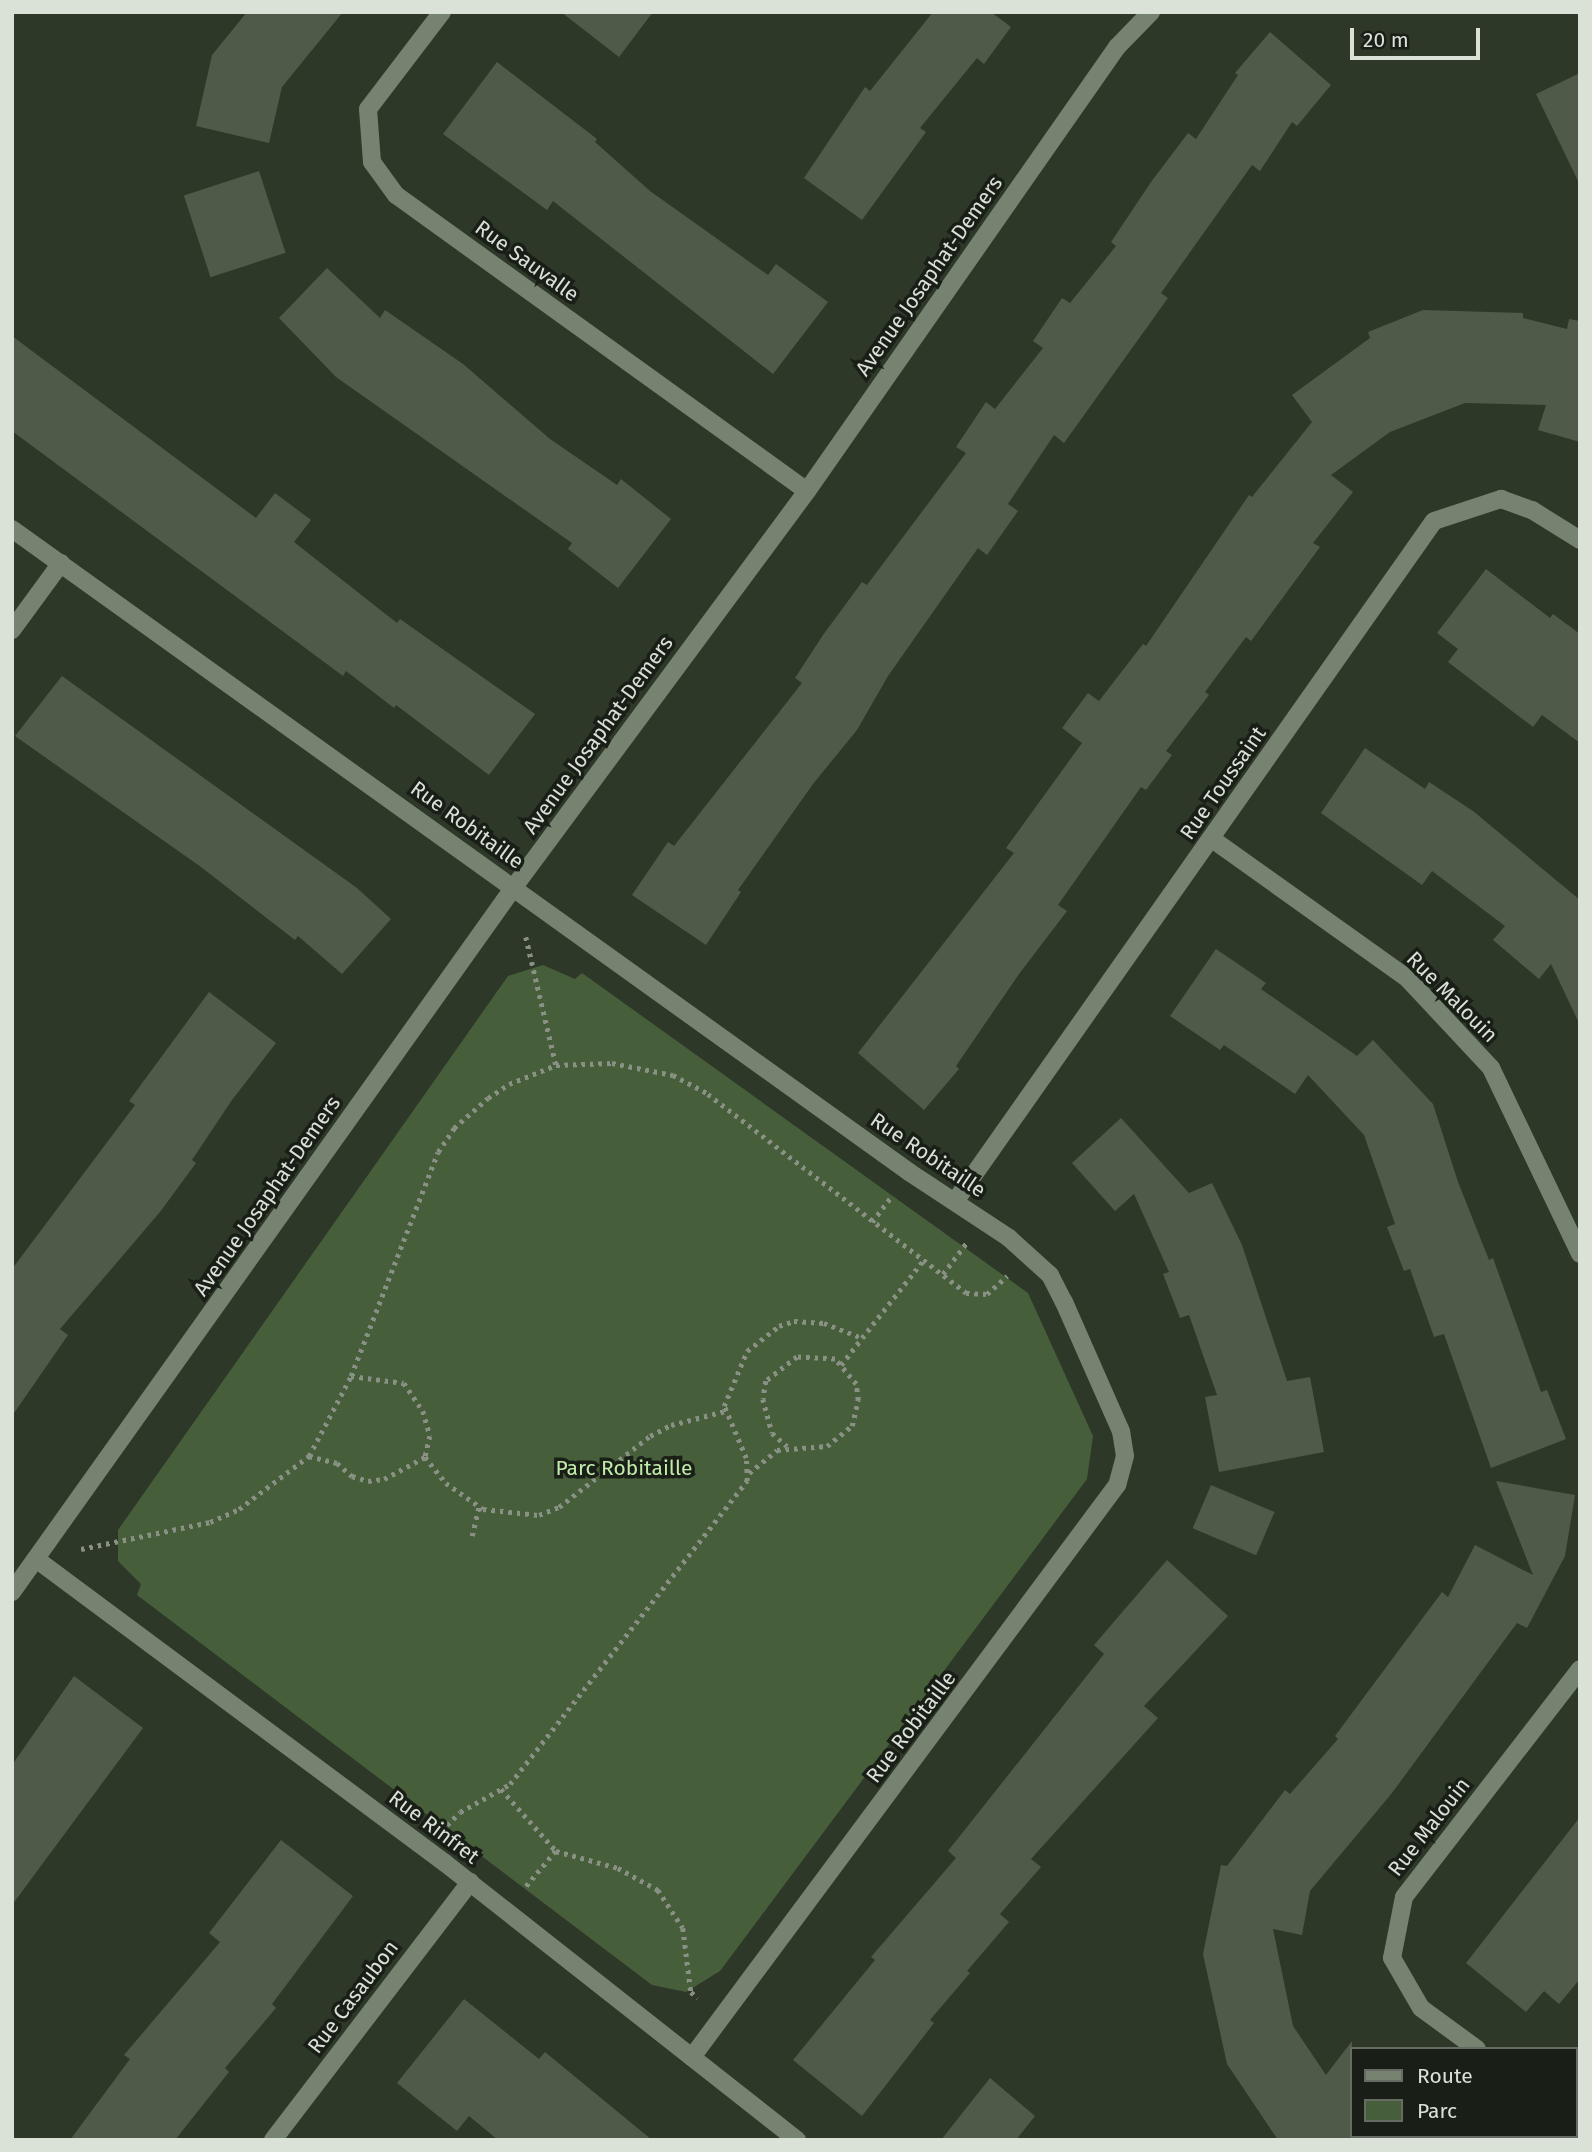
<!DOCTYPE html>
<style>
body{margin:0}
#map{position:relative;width:1592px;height:2152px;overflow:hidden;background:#2e3829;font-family:"Fira Sans",sans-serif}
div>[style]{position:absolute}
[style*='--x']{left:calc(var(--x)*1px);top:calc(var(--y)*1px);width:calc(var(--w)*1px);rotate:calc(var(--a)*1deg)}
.green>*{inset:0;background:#475e3a}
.building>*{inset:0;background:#4f5a49;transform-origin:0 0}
.path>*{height:4.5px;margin-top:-2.25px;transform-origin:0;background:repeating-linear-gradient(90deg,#899185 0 3.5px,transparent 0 8.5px)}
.minor>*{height:18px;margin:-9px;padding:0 9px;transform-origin:9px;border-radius:9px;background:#778371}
span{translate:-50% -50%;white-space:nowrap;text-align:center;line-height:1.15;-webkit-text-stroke:7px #191e17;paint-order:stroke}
.street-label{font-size:21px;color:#dae1d7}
.park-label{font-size:21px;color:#c2ecaa}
.frame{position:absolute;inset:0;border:14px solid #dae1d7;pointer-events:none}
.legend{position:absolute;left:1350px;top:2047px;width:228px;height:91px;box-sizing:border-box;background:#191e17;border:2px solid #666c64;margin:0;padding:9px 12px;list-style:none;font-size:21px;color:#dae1d7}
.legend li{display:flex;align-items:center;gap:14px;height:35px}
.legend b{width:35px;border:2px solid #666c64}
.scale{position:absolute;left:1350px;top:28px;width:130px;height:32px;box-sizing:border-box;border:4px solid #dae1d7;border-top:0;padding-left:9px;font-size:21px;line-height:24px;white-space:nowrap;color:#dae1d7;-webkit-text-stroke:5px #191e17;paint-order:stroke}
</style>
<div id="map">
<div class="green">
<i style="clip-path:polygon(543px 965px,575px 979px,582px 973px,1028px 1293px,1093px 1436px,1087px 1479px,720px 1971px,686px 1992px,652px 1985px,137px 1595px,141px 1584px,118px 1561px,118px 1530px,508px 976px)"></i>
</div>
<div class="building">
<i style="clip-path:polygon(247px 12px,343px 12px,282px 87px,269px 143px,196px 126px,212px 55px)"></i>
<i style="clip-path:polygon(561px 12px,653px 12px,619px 57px)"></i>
<i style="clip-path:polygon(933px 12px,991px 12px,1011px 27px,984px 64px,977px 58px,920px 128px,926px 132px,862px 220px,804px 178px,865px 87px,870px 91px)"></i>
<i style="clip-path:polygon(1270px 32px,1331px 85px,1297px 126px,1292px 122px,1260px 171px,1252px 165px,1161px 293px,1168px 298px,1064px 443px,1054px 435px,1008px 504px,1018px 511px,987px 555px,978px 548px,888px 676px,857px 730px,813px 784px,738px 890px,741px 892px,706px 945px,632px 895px,668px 842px,674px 846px,802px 683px,795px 678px,823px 635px,862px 582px,867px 585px,966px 453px,956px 447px,986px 402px,995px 409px,1043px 348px,1033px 341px,1062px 298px,1070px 303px,1116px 246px,1111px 242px,1151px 182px,1188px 133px,1196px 139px,1238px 75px,1235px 73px)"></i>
<i style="clip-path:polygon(497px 62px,597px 139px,595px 142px,650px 191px,768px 275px,776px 264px,828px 302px,773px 374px,553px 201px,547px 210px,443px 134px)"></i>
<i style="clip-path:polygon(1580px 73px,1580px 185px,1536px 94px)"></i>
<i style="left:259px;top:171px;width:86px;height:79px;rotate:72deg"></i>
<i style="clip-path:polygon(327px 268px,380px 318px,385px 310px,463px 364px,550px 439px,617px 485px,621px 479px,671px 519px,618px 588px,568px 549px,572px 543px,336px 377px,279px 318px)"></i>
<i style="clip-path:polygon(1423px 310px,1523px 313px,1523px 318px,1567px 329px,1569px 319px,1580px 321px,1580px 442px,1538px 430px,1546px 405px,1465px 403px,1390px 432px,1331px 475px,1353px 492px,1313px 543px,1320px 547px,1251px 641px,1246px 637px,1205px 692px,1209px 695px,1166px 751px,1172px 755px,1146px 790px,1141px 787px,1058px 905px,1067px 911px,1019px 974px,956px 1066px,959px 1069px,924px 1110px,858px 1053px,1014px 853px,1006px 848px,1082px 743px,1062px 728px,1088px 693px,1099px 701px,1143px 644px,1146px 646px,1249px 495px,1252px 497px,1312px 422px,1292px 395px,1370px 338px,1368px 332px)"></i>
<i style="clip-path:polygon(12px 336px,256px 518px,275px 493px,311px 520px,294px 542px,397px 623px,400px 619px,535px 714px,489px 775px,396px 705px,394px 708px,346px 671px,343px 676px,12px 431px)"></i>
<i style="clip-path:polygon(1486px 569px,1550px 618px,1553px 614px,1580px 634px,1580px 743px,1542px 715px,1533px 727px,1448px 662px,1458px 649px,1437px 633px)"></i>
<i style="clip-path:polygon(62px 676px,357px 888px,391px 919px,342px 974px,298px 936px,295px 940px,201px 867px,15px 736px)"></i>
<i style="clip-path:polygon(1365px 748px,1425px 789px,1429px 782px,1473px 811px,1580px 900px,1580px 1025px,1551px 964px,1539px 979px,1493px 940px,1505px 926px,1432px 871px,1422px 885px,1321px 813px)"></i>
<i style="clip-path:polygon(1216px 949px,1266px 983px,1261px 989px,1357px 1056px,1373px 1040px,1433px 1104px,1458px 1182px,1489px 1260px,1493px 1258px,1541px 1392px,1547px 1390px,1566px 1439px,1491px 1468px,1444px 1334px,1434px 1337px,1410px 1269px,1404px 1271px,1387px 1227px,1395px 1224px,1364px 1135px,1308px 1075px,1295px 1094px,1224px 1045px,1220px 1050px,1170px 1016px)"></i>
<i style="clip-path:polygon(209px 992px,276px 1043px,232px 1100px,192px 1160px,196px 1163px,160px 1212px,60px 1329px,68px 1335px,12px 1416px,12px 1269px,135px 1105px,129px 1101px)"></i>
<i style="clip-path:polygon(1121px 1118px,1189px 1193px,1212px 1183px,1242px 1245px,1287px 1381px,1310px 1377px,1324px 1452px,1219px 1472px,1205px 1397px,1217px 1395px,1189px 1315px,1180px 1318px,1163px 1274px,1169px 1272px,1134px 1194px,1115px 1211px,1072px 1163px)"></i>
<i style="clip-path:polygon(1496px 1481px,1575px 1495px,1565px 1556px,1527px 1628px,1517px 1623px,1392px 1793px,1310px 1891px,1302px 1935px,1273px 1929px,1293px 2026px,1326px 2075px,1352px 2041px,1352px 2140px,1278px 2140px,1227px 2064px,1203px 1954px,1221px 1865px,1227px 1866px,1285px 1790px,1290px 1794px,1338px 1739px,1335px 1736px,1442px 1592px,1448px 1597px,1475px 1545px,1533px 1575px)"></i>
<i style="left:1211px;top:1485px;width:69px;height:47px;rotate:23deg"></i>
<i style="clip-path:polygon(1167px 1560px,1228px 1616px,1144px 1706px,1158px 1718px,1031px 1859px,1041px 1867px,1000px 1914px,1009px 1922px,967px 1971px,970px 1973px,930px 2020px,934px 2023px,862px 2116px,793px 2060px,875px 1960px,871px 1957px,956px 1858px,948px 1851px,1104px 1654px,1094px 1645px)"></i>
<i style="clip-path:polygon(74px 1676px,143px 1728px,12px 1905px,12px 1765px)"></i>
<i style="clip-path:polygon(1580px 1817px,1580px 1979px,1559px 2004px,1544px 1991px,1526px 2012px,1466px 1963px)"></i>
<i style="clip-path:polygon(281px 1840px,353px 1896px,272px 2004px,276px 2008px,225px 2068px,229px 2072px,175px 2140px,70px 2140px,130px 2059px,124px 2055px,220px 1942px,209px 1933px)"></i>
<i style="clip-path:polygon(464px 1999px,539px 2059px,545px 2052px,652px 2140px,498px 2140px,469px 2116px,457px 2131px,397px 2083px)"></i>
<i style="clip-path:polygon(990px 2078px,1035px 2116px,1016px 2140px,941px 2140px)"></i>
</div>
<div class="path">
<i style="--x:526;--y:937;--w:131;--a:76.8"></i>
<i style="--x:872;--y:1222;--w:31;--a:-53"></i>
<i style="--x:943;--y:1274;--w:38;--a:-53"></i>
<i style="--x:841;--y:1365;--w:34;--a:-52"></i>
<i style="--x:351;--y:1376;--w:53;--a:7.5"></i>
<i style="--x:404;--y:1383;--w:34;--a:56"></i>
<i style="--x:423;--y:1411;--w:26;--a:74"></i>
<i style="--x:430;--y:1436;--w:22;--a:103"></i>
<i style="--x:309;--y:1456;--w:29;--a:14"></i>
<i style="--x:337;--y:1463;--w:20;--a:41"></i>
<i style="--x:352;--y:1476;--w:17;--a:17"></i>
<i style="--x:368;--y:1481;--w:16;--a:-7"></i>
<i style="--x:384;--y:1479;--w:47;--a:-28.2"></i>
<i style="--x:425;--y:1457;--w:33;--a:51"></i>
<i style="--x:446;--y:1483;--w:45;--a:35.1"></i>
<i style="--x:483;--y:1509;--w:56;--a:6.1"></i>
<i style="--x:539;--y:1515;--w:22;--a:-22"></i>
<i style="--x:559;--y:1507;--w:115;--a:-38"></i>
<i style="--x:650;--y:1436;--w:24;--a:-28"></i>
<i style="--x:671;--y:1425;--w:56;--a:-14.5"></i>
<i style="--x:749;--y:1473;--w:36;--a:-39"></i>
<i style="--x:777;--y:1450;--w:50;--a:-4.6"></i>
<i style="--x:827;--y:1446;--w:32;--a:-39"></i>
<i style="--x:852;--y:1426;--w:27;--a:-77"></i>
<i style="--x:858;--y:1400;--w:16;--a:-97"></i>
<i style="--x:856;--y:1384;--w:33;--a:-130"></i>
<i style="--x:835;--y:1359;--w:38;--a:-177"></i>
<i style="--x:797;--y:1357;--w:39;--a:142"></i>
<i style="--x:766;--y:1381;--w:18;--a:99"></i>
<i style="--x:763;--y:1399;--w:35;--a:75"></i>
<i style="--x:772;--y:1433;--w:20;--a:41"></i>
<i style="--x:472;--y:1536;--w:31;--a:-77"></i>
<i style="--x:81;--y:1549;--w:132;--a:-11.8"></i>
<i style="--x:210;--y:1522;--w:32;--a:-24"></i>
<i style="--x:239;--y:1509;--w:88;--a:-37.1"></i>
<i style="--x:309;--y:1456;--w:90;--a:-62.3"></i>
<i style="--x:351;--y:1376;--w:240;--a:-68.8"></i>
<i style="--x:438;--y:1152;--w:29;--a:-56"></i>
<i style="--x:454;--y:1128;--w:45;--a:-41.4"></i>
<i style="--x:488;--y:1098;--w:25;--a:-34"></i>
<i style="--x:509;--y:1084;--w:51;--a:-22"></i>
<i style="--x:556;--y:1065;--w:56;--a:-2"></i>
<i style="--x:612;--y:1063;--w:62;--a:11.1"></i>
<i style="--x:673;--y:1075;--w:40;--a:28"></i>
<i style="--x:708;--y:1094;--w:326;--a:37.6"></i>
<i style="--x:966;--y:1293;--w:21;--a:3"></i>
<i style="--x:987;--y:1294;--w:27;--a:-42"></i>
<i style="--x:501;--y:1789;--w:83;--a:48.4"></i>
<i style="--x:556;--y:1851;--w:48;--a:130"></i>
<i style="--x:447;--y:1825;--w:18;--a:-45"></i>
<i style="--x:460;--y:1812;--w:57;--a:-29.2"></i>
<i style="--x:510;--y:1784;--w:385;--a:-52"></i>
<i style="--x:747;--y:1481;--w:23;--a:-92"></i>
<i style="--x:746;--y:1458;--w:56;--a:-112.9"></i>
<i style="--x:724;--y:1406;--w:60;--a:-67.3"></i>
<i style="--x:747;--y:1351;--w:41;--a:-38"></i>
<i style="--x:779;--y:1326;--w:16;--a:-18"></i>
<i style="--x:794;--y:1321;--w:30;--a:4"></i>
<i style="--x:824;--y:1323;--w:41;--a:21.5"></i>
<i style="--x:862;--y:1338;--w:97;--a:-51.7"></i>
<i style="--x:556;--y:1851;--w:64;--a:15.3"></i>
<i style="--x:618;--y:1868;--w:46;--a:28.8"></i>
<i style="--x:658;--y:1890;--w:45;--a:56.7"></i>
<i style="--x:683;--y:1928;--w:64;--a:82.9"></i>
<i style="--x:691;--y:1992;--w:9;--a:41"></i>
</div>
<div class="minor">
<i style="--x:442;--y:12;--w:122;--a:127.3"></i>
<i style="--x:368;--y:109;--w:53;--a:85.7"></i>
<i style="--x:372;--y:162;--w:41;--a:54"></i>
<i style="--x:396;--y:195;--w:506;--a:35.76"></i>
<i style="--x:12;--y:529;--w:1104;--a:35.63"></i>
<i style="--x:909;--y:1172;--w:120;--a:33.4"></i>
<i style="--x:1009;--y:1238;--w:55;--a:42.1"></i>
<i style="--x:1050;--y:1275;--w:30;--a:63"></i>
<i style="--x:1064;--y:1302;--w:141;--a:66.2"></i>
<i style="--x:1121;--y:1431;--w:25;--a:81"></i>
<i style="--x:1125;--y:1456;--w:30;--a:105"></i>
<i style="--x:1117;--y:1485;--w:713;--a:126.61"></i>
<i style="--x:12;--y:630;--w:83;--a:-53.8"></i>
<i style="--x:1212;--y:839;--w:241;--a:35.5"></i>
<i style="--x:1408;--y:979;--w:122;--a:47"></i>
<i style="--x:1491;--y:1068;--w:206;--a:64.4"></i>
<i style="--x:956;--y:1200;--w:830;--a:-54.86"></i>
<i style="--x:1434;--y:521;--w:71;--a:-18.2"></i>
<i style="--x:1501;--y:499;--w:33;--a:20"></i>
<i style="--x:1532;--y:510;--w:57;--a:32"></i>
<i style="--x:36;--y:1559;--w:510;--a:36.62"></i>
<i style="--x:445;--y:1863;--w:448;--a:38.2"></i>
<i style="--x:12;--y:1592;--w:865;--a:-54.55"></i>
<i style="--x:514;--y:887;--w:493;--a:-53.5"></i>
<i style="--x:807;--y:491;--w:542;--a:-55.08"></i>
<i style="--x:1117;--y:47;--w:49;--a:-45.8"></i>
<i style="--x:1477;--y:2049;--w:69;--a:-143.8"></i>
<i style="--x:1421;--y:2008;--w:58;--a:-120.1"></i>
<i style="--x:1392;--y:1958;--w:62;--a:-78.9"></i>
<i style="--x:1404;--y:1897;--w:288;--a:-52.3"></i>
<i style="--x:1576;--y:2122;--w:5;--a:37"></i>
<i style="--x:273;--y:2140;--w:325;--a:-52.6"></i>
</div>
<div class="street-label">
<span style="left:527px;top:261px;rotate:36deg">Rue Sauvalle</span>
<span style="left:929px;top:276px;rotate:-55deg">Avenue Josaphat-Demers</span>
<span style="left:598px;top:735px;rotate:-54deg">Avenue Josaphat-Demers</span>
<span style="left:1223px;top:783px;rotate:-55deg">Rue Toussaint</span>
<span style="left:467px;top:825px;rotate:36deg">Rue Robitaille</span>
<span style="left:1452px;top:997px;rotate:45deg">Rue Malouin</span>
<span style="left:928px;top:1155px;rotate:34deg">Rue Robitaille</span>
<span style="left:267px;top:1196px;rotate:-55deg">Avenue Josaphat-Demers</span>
<span style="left:911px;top:1727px;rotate:-53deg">Rue Robitaille</span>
<span style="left:434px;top:1827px;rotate:37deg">Rue Rinfret</span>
<span style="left:1429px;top:1827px;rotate:-52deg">Rue Malouin</span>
<span style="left:353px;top:1997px;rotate:-53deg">Rue Casaubon</span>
</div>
<div class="park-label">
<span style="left:624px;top:1468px">Parc Robitaille</span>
</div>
<div class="frame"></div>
<ul class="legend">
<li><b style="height:9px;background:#778371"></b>Route</li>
<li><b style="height:19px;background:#475e3a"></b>Parc</li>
</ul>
<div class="scale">20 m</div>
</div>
